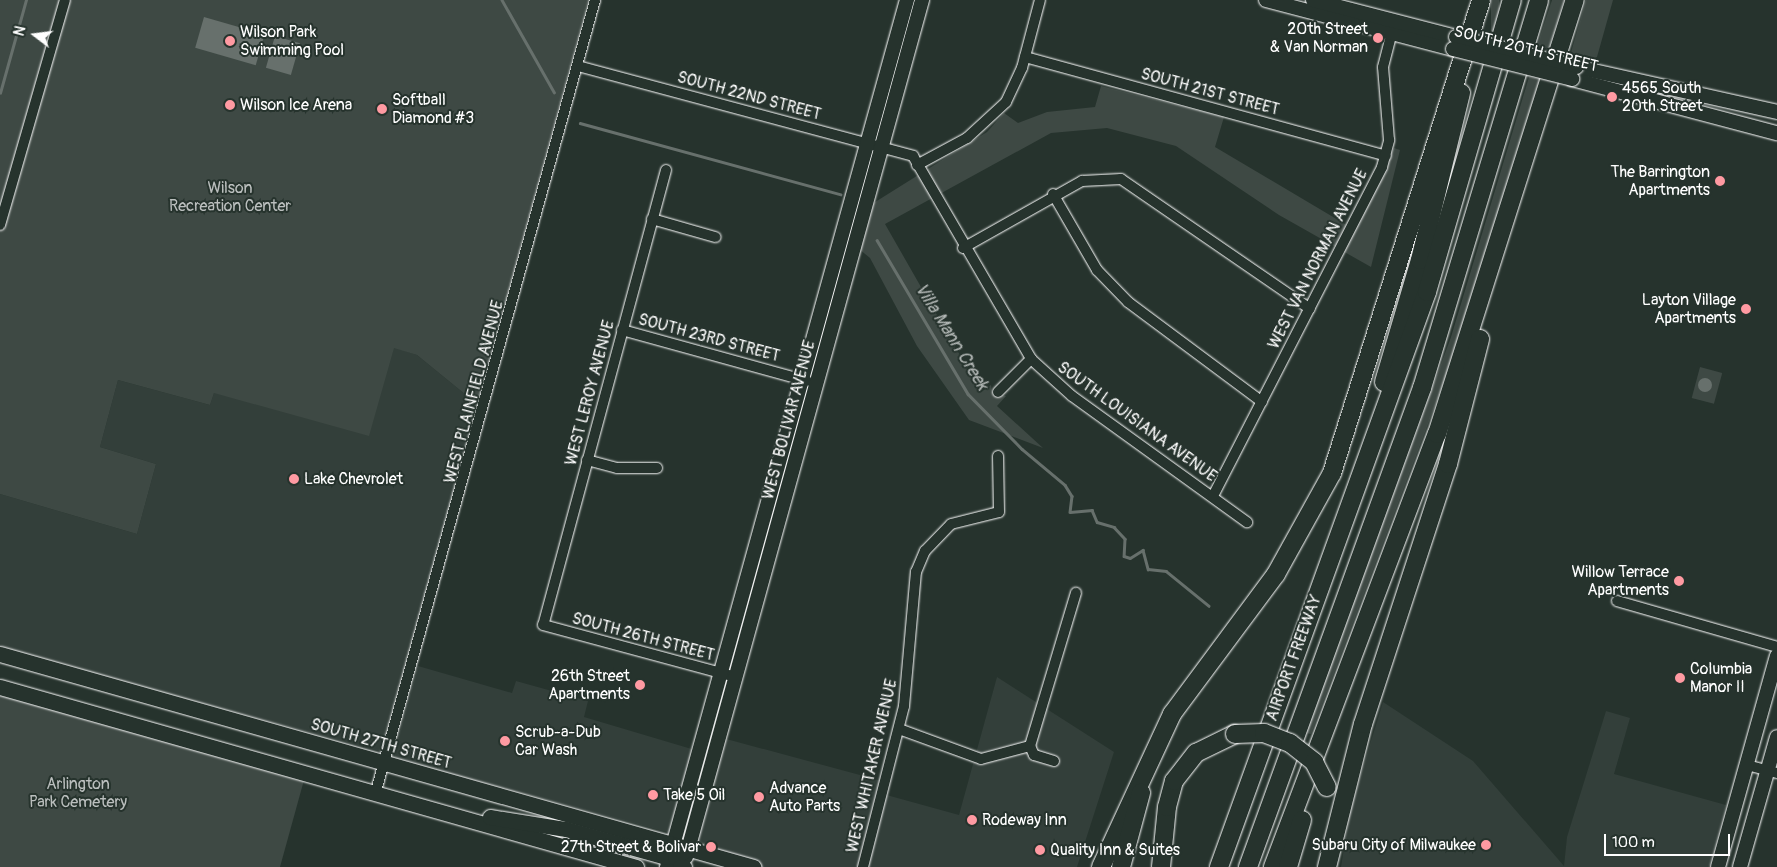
<!DOCTYPE html>
<style>
body{margin:0}
#map{position:relative;width:1777px;height:867px;overflow:hidden;background:#26332d;font-family:Pangolin,sans-serif}
div>[style]{position:absolute}
[style*='--x']{left:calc(var(--x)*1px);top:calc(var(--y)*1px);width:calc(var(--w)*1px);rotate:calc(var(--a)*1deg)}
.built>*{inset:0;background:#333f3a}
.green>*{inset:0;background:#3e4944;transform-origin:0 0}
.water>*{inset:0;background:#67706c;transform-origin:0 0}
.round{border-radius:50%}
.stream>*{height:2.5px;margin:-1.25px;padding:0 1.25px;transform-origin:1.25px;border-radius:1.25px;background:#67706c}
.roads{filter:drop-shadow(0 0 1px #fff) drop-shadow(0 0 1px #fff)}
.street>*{height:10px;margin:-5px;padding:0 5px;transform-origin:5px;border-radius:5px;background:#26332d}
.secondary>*{height:14px;margin:-7px;padding:0 7px;transform-origin:7px;border-radius:7px;background:#26332d}
.primary>*{height:15px;margin:-7.5px;padding:0 7.5px;transform-origin:7.5px;border-radius:7.5px;background:#26332d}
.highway>*{height:18px;margin:-9px;padding:0 9px;transform-origin:9px;border-radius:9px;background:#26332d}
.bridges{filter:drop-shadow(0 0 1px #fff) drop-shadow(0 0 1px #fff)}
.secondary-bridge>*{height:14px;margin:-7px;padding:0 7px;transform-origin:7px;border-radius:7px;background:#26332d}
.highway-bridge>*{height:18px;margin:-9px;padding:0 9px;transform-origin:9px;border-radius:9px;background:#26332d}
.dots>*{width:14px;height:14px;translate:-50% -50%;box-sizing:border-box;border:2px solid #26332d;border-radius:50%}
span{translate:-50% -50%;white-space:nowrap;text-align:center;line-height:1.15;-webkit-text-stroke:4px #26332d;paint-order:stroke}
.poi-label{font-size:16px;color:#fff}
.right{translate:-100% -50%;text-align:right}
.left{translate:0 -50%;text-align:left}
.street-label{font-size:16px;color:#fff}
.park-label{font-size:16px;color:#bbbfbe}
.water-label{font-size:18px;color:#b3b8b6;font-style:italic}
.north{position:absolute;left:10px;top:10px;width:50px;height:50px;-webkit-text-stroke:4px #26332d;paint-order:stroke;rotate:285deg;font-size:14px;font-weight:700;line-height:20px;text-align:center;color:#fff}
.north::after{content:'';display:block;margin:auto;width:18px;height:22px;background:#fff;clip-path:polygon(50% 0,100% 100%,50% 72%,0 100%)}
.scale{position:absolute;left:1604px;top:834px;width:126px;height:22px;box-sizing:border-box;border:2px solid #fff;border-top:0;padding-left:6px;font-size:15px;line-height:18px;white-space:nowrap;color:#fff;-webkit-text-stroke:4px #26332d;paint-order:stroke}
</style>
<div id="map">
<div class="built">
<i style="clip-path:polygon(394px 347px,417px 355px,477px 404px,380px 751px,0 649px,0 494px,137px 534px,156px 464px,100px 447px,118px 380px,210px 405px,214px 393px)"></i>
<i style="clip-path:polygon(418px 666px,512px 693px,516px 681px,588px 701px,584px 717px,695px 750px,671px 833px,395px 759px,394px 752px)"></i>
<i style="clip-path:polygon(997px 677px,1114px 752px,1077px 867px,753px 867px,689px 848px,719px 737px,886px 782px,883px 794px,959px 815px)"></i>
<i style="clip-path:polygon(1383px 702px,1473px 761px,1564px 866px,1567px 837px,1606px 711px,1630px 718px,1614px 774px,1726px 805px,1709px 867px,1341px 867px,1350px 810px)"></i>
</div>
<div class="green">
<i style="clip-path:polygon(0 0,588px 0,477px 404px,417px 355px,394px 348px,369px 436px,214px 393px,210px 405px,118px 380px,100px 447px,156px 464px,137px 534px,0 494px)"></i>
<i style="left:1491px;top:0;width:8px;height:32px"></i>
<i style="clip-path:polygon(1552px 0,1564px 0,1549px 49px,1537px 46px)"></i>
<i style="clip-path:polygon(1586px 0,1613px 0,1597px 57px,1591px 60px,1570px 56px)"></i>
<i style="clip-path:polygon(1529px 77px,1540px 79px,1451px 363px,1311px 734px,1306px 733px,1451px 337px)"></i>
<i style="clip-path:polygon(1101px 86px,1224px 117px,1215px 147px,1355px 230px,1394px 148px,1400px 150px,1371px 267px,1279px 215px,1176px 146px,1107px 128px,1051px 133px,885px 224px,981px 392px,991px 385px,992px 392px,1006px 396px,997px 406px,1043px 448px,969px 420px,917px 346px,870px 258px,859px 249px,872px 204px,987px 132px,1004px 113px,1018px 123px,1047px 112px,1095px 107px)"></i>
<i style="left:1700px;top:367px;width:23px;height:32px;rotate:15deg"></i>
<i style="clip-path:polygon(0 694px,304px 780px,280px 867px,0 867px)"></i>
</div>
<div class="water">
<i style="left:204px;top:17px;width:63px;height:32px;rotate:16deg"></i>
<i style="left:275px;top:36px;width:26px;height:33px;rotate:16deg"></i>
<i class="round" style="left:1698px;top:378px;width:14px;height:14px"></i>
</div>
<div class="stream">
<i style="--x:502;--y:0;--w:106;--a:60.5"></i>
<i style="--x:0;--y:93;--w:97;--a:-74.4"></i>
<i style="--x:580;--y:123;--w:270;--a:15.3"></i>
<i style="--x:877;--y:240;--w:179;--a:59.4"></i>
<i style="--x:968;--y:394;--w:77;--a:45.5"></i>
<i style="--x:1022;--y:449;--w:56;--a:39.9"></i>
<i style="--x:1065;--y:485;--w:13;--a:58"></i>
<i style="--x:1072;--y:496;--w:16;--a:97"></i>
<i style="--x:1070;--y:512;--w:22;--a:-5"></i>
<i style="--x:1092;--y:510;--w:13;--a:67"></i>
<i style="--x:1097;--y:522;--w:18;--a:16"></i>
<i style="--x:1114;--y:527;--w:16;--a:47"></i>
<i style="--x:1125;--y:539;--w:17;--a:93"></i>
<i style="--x:1124;--y:556;--w:6;--a:18"></i>
<i style="--x:1130;--y:558;--w:15;--a:-32"></i>
<i style="--x:1143;--y:550;--w:20;--a:75"></i>
<i style="--x:1148;--y:569;--w:18;--a:6"></i>
<i style="--x:1166;--y:571;--w:55;--a:39.1"></i>
</div>
<div class="roads">
<div class="street">
<i style="--x:1025;--y:57;--w:374;--a:15.3"></i>
<i style="--x:578;--y:66;--w:347;--a:15"></i>
<i style="--x:913;--y:156;--w:235;--a:59.8"></i>
<i style="--x:1031;--y:359;--w:55;--a:42.1"></i>
<i style="--x:1072;--y:396;--w:216;--a:35.8"></i>
<i style="--x:917;--y:165;--w:57;--a:-28.4"></i>
<i style="--x:967;--y:138;--w:53;--a:-42.7"></i>
<i style="--x:1006;--y:102;--w:38;--a:-65"></i>
<i style="--x:1022;--y:68;--w:70;--a:-75.2"></i>
<i style="--x:666;--y:170;--w:471;--a:105.1"></i>
<i style="--x:543;--y:625;--w:200;--a:15.1"></i>
<i style="--x:1053;--y:194;--w:88;--a:59.9"></i>
<i style="--x:1097;--y:270;--w:45;--a:45.9"></i>
<i style="--x:1128;--y:302;--w:167;--a:36.7"></i>
<i style="--x:652;--y:219;--w:66;--a:15.9"></i>
<i style="--x:0;--y:225;--w:234;--a:-73.9"></i>
<i style="--x:963;--y:248;--w:137;--a:-29.4"></i>
<i style="--x:1082;--y:181;--w:39;--a:-3"></i>
<i style="--x:1121;--y:179;--w:229;--a:34.5"></i>
<i style="--x:622;--y:330;--w:192;--a:15.4"></i>
<i style="--x:998;--y:392;--w:47;--a:-45"></i>
<i style="--x:587;--y:460;--w:31;--a:15"></i>
<i style="--x:617;--y:468;--w:40;--a:0"></i>
<i style="--x:1213;--y:496;--w:370;--a:-62.8"></i>
<i style="--x:1382;--y:167;--w:28;--a:-75"></i>
<i style="--x:1389;--y:140;--w:73;--a:-94.7"></i>
<i style="--x:1383;--y:67;--w:40;--a:-75.6"></i>
<i style="--x:1617;--y:601;--w:166;--a:16"></i>
<i style="--x:899;--y:729;--w:87;--a:20.1"></i>
<i style="--x:981;--y:759;--w:51;--a:-14.9"></i>
<i style="--x:1054;--y:761;--w:21;--a:-163"></i>
<i style="--x:1034;--y:755;--w:10;--a:-114"></i>
<i style="--x:1030;--y:746;--w:160;--a:-73.3"></i>
<i style="--x:1747;--y:765;--w:31;--a:15"></i>
<i style="--x:376;--y:791;--w:821;--a:-74.52"></i>
<i style="--x:863;--y:867;--w:166;--a:-75.7"></i>
<i style="--x:904;--y:706;--w:135;--a:-84.9"></i>
<i style="--x:916;--y:572;--w:23;--a:-67"></i>
<i style="--x:925;--y:551;--w:37;--a:-46"></i>
<i style="--x:951;--y:524;--w:49;--a:-14"></i>
<i style="--x:999;--y:512;--w:56;--a:-91"></i>
</div>
<div class="secondary">
<i style="--x:1266;--y:0;--w:193;--a:14.7"></i>
<i style="--x:1313;--y:0;--w:148;--a:14.5"></i>
<i style="--x:1576;--y:67;--w:206;--a:12.6"></i>
<i style="--x:1572;--y:79;--w:212;--a:14.8"></i>
<i style="--x:686;--y:857;--w:889;--a:-74.6"></i>
<i style="--x:667;--y:867;--w:900;--a:-74.53"></i>
<i style="--x:1718;--y:867;--w:219;--a:-74.4"></i>
<i style="--x:1740;--y:867;--w:135;--a:-74.1"></i>
</div>
<div class="primary">
<i style="--x:0;--y:654;--w:783;--a:15.79"></i>
<i style="--x:0;--y:687;--w:661;--a:15.8"></i>
<i style="--x:490;--y:817;--w:77;--a:9"></i>
<i style="--x:566;--y:829;--w:101;--a:15.6"></i>
<i style="--x:663;--y:856;--w:12;--a:5"></i>
<i style="--x:675;--y:857;--w:17;--a:-33"></i>
<i style="--x:680;--y:867;--w:4;--a:0"></i>
</div>
<div class="highway">
<i style="--x:1384;--y:382;--w:127;--a:-73.6"></i>
<i style="--x:1420;--y:260;--w:172;--a:-76.2"></i>
<i style="--x:1101;--y:867;--w:169;--a:-65.1"></i>
<i style="--x:1172;--y:714;--w:174;--a:-53.4"></i>
<i style="--x:1276;--y:574;--w:115;--a:-61"></i>
<i style="--x:1332;--y:473;--w:496;--a:-72.5"></i>
<i style="--x:1121;--y:867;--w:77;--a:-74.9"></i>
<i style="--x:1161;--y:867;--w:60;--a:-84.3"></i>
<i style="--x:1167;--y:807;--w:27;--a:-75"></i>
<i style="--x:1174;--y:781;--w:36;--a:-52"></i>
<i style="--x:1196;--y:753;--w:43;--a:-26"></i>
<i style="--x:1219;--y:867;--w:611;--a:-70.11"></i>
<i style="--x:1427;--y:292;--w:304;--a:-73.8"></i>
<i style="--x:1248;--y:867;--w:510;--a:-70.04"></i>
<i style="--x:1422;--y:388;--w:405;--a:-73.2"></i>
<i style="--x:1273;--y:867;--w:463;--a:-69.3"></i>
<i style="--x:1437;--y:434;--w:455;--a:-72.4"></i>
<i style="--x:1288;--y:867;--w:49;--a:-73.4"></i>
<i style="--x:1327;--y:867;--w:147;--a:-75.9"></i>
<i style="--x:1363;--y:724;--w:274;--a:-71.9"></i>
<i style="--x:1448;--y:464;--w:129;--a:-75.6"></i>
</div>
</div>
<div class="bridges">
<div class="secondary-bridge">
<i style="--x:1456;--y:37;--w:124;--a:14"></i>
<i style="--x:1453;--y:49;--w:123;--a:14.1"></i>
</div>
<div class="highway-bridge">
<i style="--x:1235;--y:734;--w:29;--a:-2"></i>
<i style="--x:1264;--y:733;--w:28;--a:21"></i>
<i style="--x:1290;--y:743;--w:31;--a:38"></i>
<i style="--x:1314;--y:762;--w:28;--a:63"></i>
</div>
</div>
<div class="dots">
<i style="left:1378px;top:38px;background:#ff9aa2"></i>
<i style="left:230px;top:41px;background:#ff9aa2"></i>
<i style="left:1612px;top:97px;background:#ff9aa2"></i>
<i style="left:230px;top:105px;background:#ff9aa2"></i>
<i style="left:382px;top:109px;background:#ff9aa2"></i>
<i style="left:1720px;top:181px;background:#ff9aa2"></i>
<i style="left:1746px;top:309px;background:#ff9aa2"></i>
<i style="left:294px;top:479px;background:#ff9aa2"></i>
<i style="left:1679px;top:581px;background:#ff9aa2"></i>
<i style="left:1680px;top:678px;background:#ff9aa2"></i>
<i style="left:640px;top:685px;background:#ff9aa2"></i>
<i style="left:505px;top:741px;background:#ff9aa2"></i>
<i style="left:653px;top:795px;background:#ff9aa2"></i>
<i style="left:759px;top:797px;background:#ff9aa2"></i>
<i style="left:972px;top:820px;background:#ff9aa2"></i>
<i style="left:1486px;top:845px;background:#ff9aa2"></i>
<i style="left:711px;top:847px;background:#ff9aa2"></i>
<i style="left:1040px;top:850px;background:#ff9aa2"></i>
</div>
<div class="poi-label">
<span class="right" style="left:1368px;top:38px">20th Street<br>&amp; Van Norman</span>
<span class="left" style="left:240px;top:41px">Wilson Park<br>Swimming Pool</span>
<span class="left" style="left:1622px;top:97px">4565 South<br>20th Street</span>
<span class="left" style="left:392px;top:109px">Softball<br>Diamond #3</span>
<span class="left" style="left:240px;top:105px">Wilson Ice Arena</span>
<span class="right" style="left:1710px;top:181px">The Barrington<br>Apartments</span>
<span class="right" style="left:1736px;top:309px">Layton Village<br>Apartments</span>
<span class="left" style="left:304px;top:479px">Lake Chevrolet</span>
<span class="right" style="left:1669px;top:581px">Willow Terrace<br>Apartments</span>
<span class="left" style="left:1690px;top:678px">Columbia<br>Manor II</span>
<span class="right" style="left:630px;top:685px">26th Street<br>Apartments</span>
<span class="left" style="left:515px;top:741px">Scrub-a-Dub<br>Car Wash</span>
<span class="left" style="left:769px;top:797px">Advance<br>Auto Parts</span>
<span class="left" style="left:663px;top:795px">Take 5 Oil</span>
<span class="left" style="left:982px;top:820px">Rodeway Inn</span>
<span class="right" style="left:1476px;top:845px">Subaru City of Milwaukee</span>
<span class="right" style="left:701px;top:847px">27th Street &amp; Bolivar</span>
<span class="left" style="left:1050px;top:850px">Quality Inn &amp; Suites</span>
</div>
<div class="street-label">
<span style="left:1526px;top:49px;rotate:14deg">SOUTH 20TH STREET</span>
<span style="left:1210px;top:92px;rotate:15deg">SOUTH 21ST STREET</span>
<span style="left:749px;top:96px;rotate:15deg">SOUTH 22ND STREET</span>
<span style="left:1318px;top:259px;rotate:-63deg">WEST VAN NORMAN AVENUE</span>
<span style="left:709px;top:338px;rotate:15deg">SOUTH 23RD STREET</span>
<span style="left:474px;top:392px;rotate:-75deg">WEST PLAINFIELD AVENUE</span>
<span style="left:590px;top:393px;rotate:-75deg">WEST LEROY AVENUE</span>
<span style="left:789px;top:420px;rotate:-75deg">WEST BOLIVAR AVENUE</span>
<span style="left:1137px;top:422px;rotate:36deg">SOUTH LOUISIANA AVENUE</span>
<span style="left:643px;top:637px;rotate:15deg">SOUTH 26TH STREET</span>
<span style="left:1294px;top:658px;rotate:-70deg">AIRPORT FREEWAY</span>
<span style="left:381px;top:744px;rotate:16deg">SOUTH 27TH STREET</span>
<span style="left:872px;top:766px;rotate:-77deg">WEST WHITAKER AVENUE</span>
</div>
<div class="park-label">
<span style="left:230px;top:197px">Wilson<br>Recreation Center</span>
<span style="left:78px;top:793px">Arlington<br>Park Cemetery</span>
</div>
<div class="water-label">
<span style="left:951px;top:337px;rotate:58deg">Villa Mann Creek</span>
</div>
<div class="north">N</div>
<div class="scale">100 m</div>
</div>
